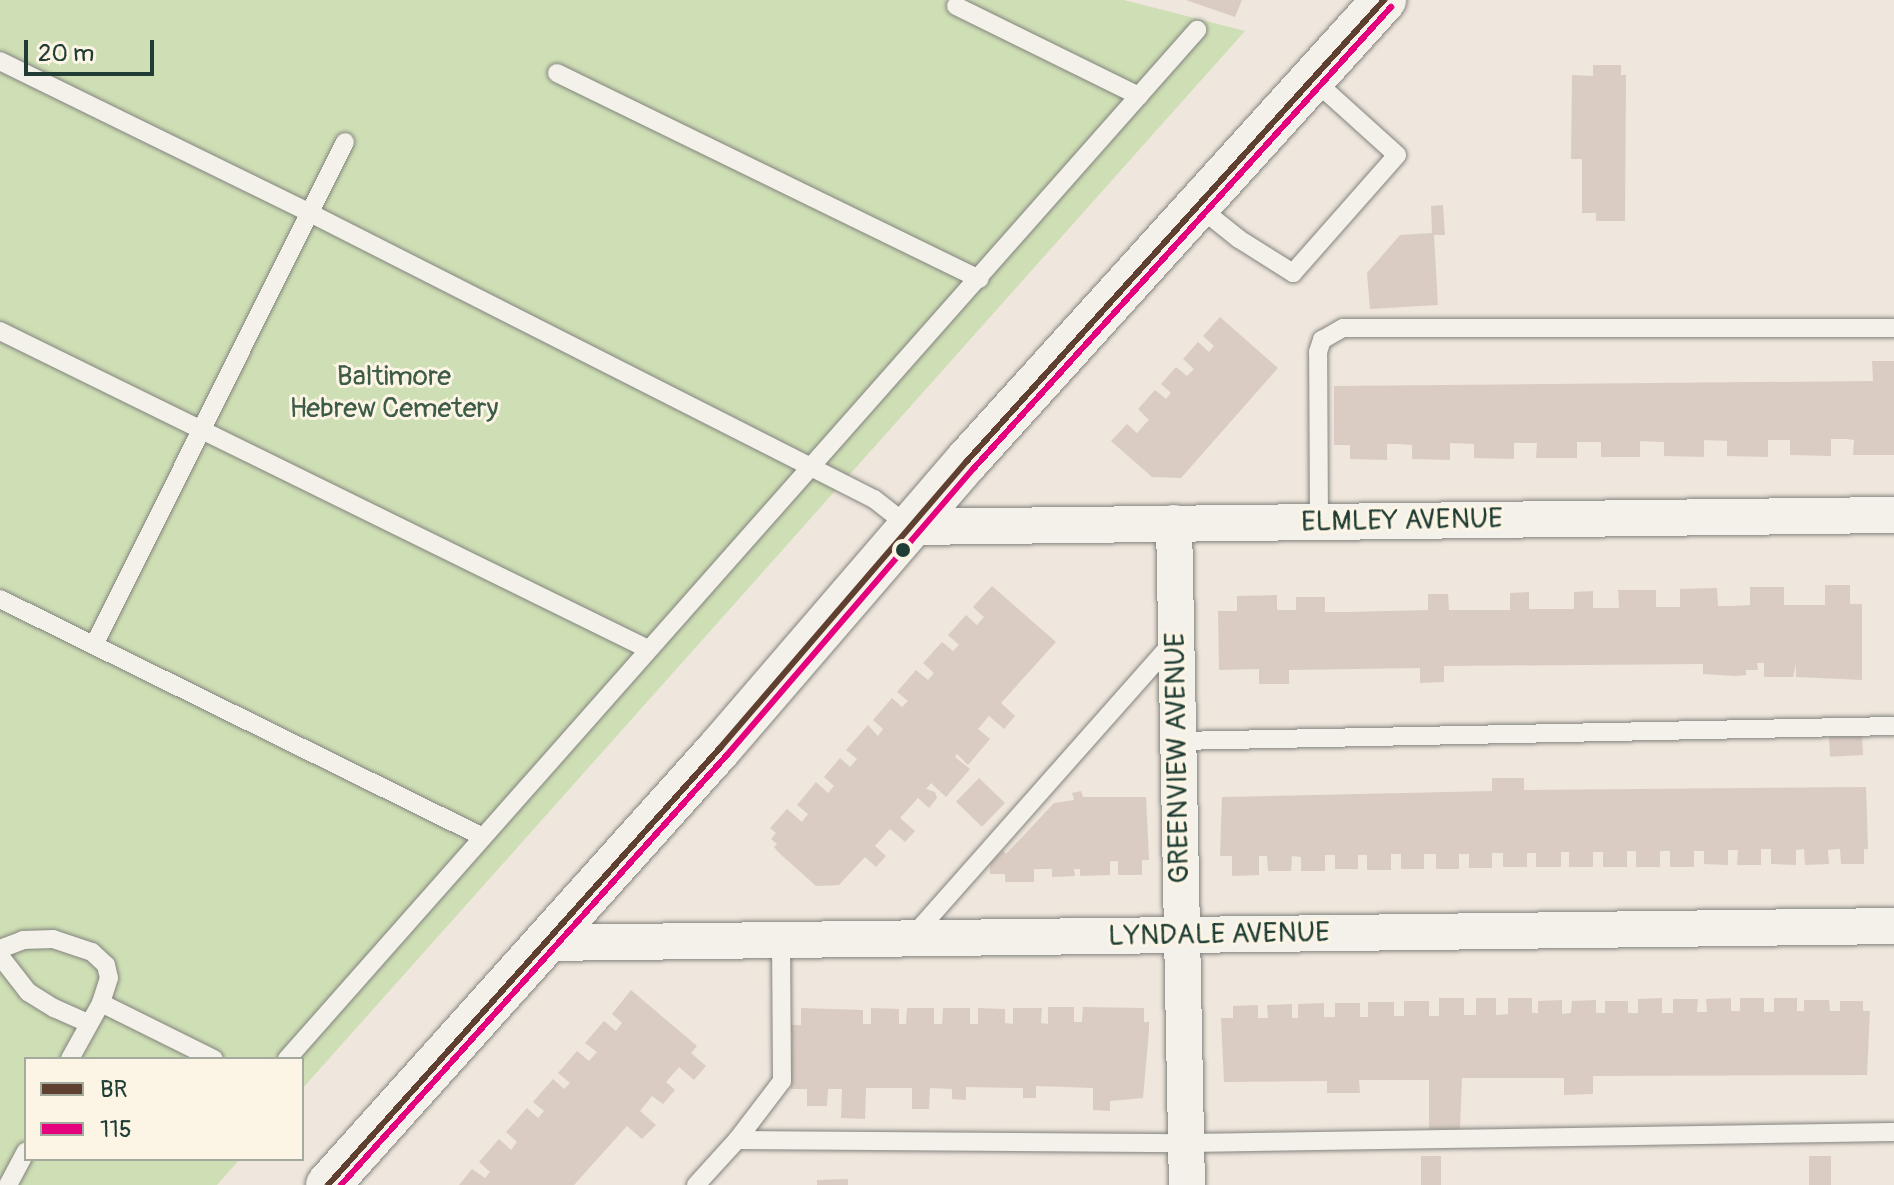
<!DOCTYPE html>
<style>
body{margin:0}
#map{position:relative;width:1894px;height:1185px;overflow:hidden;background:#efe6dd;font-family:Pangolin,sans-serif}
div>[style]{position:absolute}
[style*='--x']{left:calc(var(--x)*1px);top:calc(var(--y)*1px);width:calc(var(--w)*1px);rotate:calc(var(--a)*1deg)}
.green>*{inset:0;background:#cfdfb5}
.building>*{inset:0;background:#daccc3;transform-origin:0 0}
.roads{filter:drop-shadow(0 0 2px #82847e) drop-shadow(0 0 2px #82847e)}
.lane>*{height:18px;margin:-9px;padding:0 9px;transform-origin:9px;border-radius:9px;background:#f4f0ea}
.street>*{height:36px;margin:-18px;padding:0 18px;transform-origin:18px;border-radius:18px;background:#f4f0ea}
.primary>*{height:44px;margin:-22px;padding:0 22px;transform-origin:22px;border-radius:22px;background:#f4f0ea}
.bus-1>*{height:6px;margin:-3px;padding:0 3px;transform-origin:3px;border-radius:3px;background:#5f4030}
.bus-2>*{height:6px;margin:-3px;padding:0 3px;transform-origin:3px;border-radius:3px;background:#e5007d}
.dots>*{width:22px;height:22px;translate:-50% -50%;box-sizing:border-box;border:4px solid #fcf5e5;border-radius:50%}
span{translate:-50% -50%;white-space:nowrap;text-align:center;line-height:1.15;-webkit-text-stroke:6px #fcf5e5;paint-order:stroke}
.park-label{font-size:28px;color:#3d5c47}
.street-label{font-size:28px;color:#1f3d34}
.legend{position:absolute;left:24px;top:1057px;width:280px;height:104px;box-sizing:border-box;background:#fcf5e5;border:2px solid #a4ab9e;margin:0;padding:10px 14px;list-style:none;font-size:24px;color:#1f3d34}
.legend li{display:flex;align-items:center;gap:16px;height:40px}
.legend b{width:40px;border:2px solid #a4ab9e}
.scale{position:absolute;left:24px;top:40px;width:130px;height:36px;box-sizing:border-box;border:4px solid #1f3d34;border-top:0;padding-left:10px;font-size:24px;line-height:28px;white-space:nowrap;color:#1f3d34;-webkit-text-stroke:6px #fcf5e5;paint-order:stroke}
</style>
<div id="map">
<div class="green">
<i style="clip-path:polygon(0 0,1124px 0,1245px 31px,302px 1089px,302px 1059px,26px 1059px,26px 1159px,240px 1159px,217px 1185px,0 1185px)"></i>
</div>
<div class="building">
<i style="clip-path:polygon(1186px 0,1242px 0,1235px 17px)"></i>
<i style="clip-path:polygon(1593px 65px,1621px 65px,1621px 75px,1626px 75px,1625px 221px,1596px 221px,1596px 213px,1582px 213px,1582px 159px,1571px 159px,1572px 75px,1593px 76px)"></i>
<i style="clip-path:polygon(1443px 205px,1445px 235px,1434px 235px,1438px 305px,1370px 309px,1367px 273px,1400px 235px,1432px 233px,1431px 206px)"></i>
<i style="clip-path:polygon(1220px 317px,1278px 368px,1181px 478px,1152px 477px,1111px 441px,1127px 424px,1137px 433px,1144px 425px,1149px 420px,1138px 409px,1155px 390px,1166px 399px,1171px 393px,1161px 384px,1176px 367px,1187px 376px,1194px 369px,1183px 359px,1198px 342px,1209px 352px,1214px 346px,1203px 336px)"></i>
<i style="clip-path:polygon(1872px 361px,1894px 361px,1894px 455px,1853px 455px,1854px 440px,1846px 439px,1831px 439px,1831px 456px,1790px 455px,1790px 440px,1768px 440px,1768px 457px,1727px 456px,1727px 441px,1704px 440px,1704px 457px,1664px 456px,1664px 442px,1640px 441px,1640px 457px,1601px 457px,1601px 442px,1577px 442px,1577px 458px,1536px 458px,1537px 443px,1514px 443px,1514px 459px,1474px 458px,1474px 444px,1450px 443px,1450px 460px,1412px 459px,1412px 445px,1399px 444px,1387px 444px,1387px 460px,1350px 459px,1350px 445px,1334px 445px,1334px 386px,1873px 381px)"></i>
<i style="clip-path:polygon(1825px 585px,1850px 585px,1850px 604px,1862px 604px,1862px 680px,1796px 677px,1796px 664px,1793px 677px,1764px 677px,1764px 663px,1757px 663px,1758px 670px,1746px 670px,1746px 675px,1736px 676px,1703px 674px,1703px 664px,1444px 666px,1444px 682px,1420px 683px,1420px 668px,1289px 670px,1289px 684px,1259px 684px,1259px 669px,1219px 670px,1218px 611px,1237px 611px,1237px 596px,1277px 595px,1277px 610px,1296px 610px,1296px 597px,1325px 597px,1325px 612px,1351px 612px,1428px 610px,1428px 594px,1448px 594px,1449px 610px,1510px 610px,1510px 593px,1529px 592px,1529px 609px,1574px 609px,1574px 592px,1593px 591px,1593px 608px,1619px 608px,1618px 590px,1656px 590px,1656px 607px,1680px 607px,1680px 589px,1717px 588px,1718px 606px,1731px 606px,1750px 605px,1750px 587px,1784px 587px,1784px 605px,1825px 605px)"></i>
<i style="clip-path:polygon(992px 586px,1056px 642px,1001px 703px,1015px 716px,1004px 729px,989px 716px,978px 729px,990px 739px,968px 765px,957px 754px,955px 757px,970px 769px,946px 797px,931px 783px,926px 789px,935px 792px,937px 798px,929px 808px,918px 798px,900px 818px,915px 831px,905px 842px,890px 829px,875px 846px,886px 856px,876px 867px,865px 857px,839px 885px,816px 886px,778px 852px,774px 847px,777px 844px,771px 839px,776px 833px,770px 828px,787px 809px,802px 822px,808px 814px,797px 805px,816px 782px,828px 793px,834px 786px,824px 777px,840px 758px,850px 767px,857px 759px,846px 750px,868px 725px,878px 736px,883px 729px,873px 720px,892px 698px,902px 707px,908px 701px,897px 692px,916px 670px,928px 680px,934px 673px,923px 663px,942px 642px,953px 651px,959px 645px,948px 635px,966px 615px,977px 625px,984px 617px,973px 607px)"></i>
<i style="left:1862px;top:735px;width:20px;height:33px;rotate:87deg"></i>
<i style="left:979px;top:778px;width:36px;height:33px;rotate:44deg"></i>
<i style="clip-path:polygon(1492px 778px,1524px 778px,1524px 790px,1866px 787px,1868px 849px,1864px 849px,1864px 864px,1841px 864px,1840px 849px,1828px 850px,1829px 864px,1805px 865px,1804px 849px,1796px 850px,1796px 865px,1771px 864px,1771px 849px,1761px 849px,1761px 865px,1737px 865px,1738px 850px,1728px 850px,1728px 865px,1704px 864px,1704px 851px,1694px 851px,1694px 867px,1670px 867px,1670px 851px,1660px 851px,1660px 867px,1636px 867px,1636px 851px,1627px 851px,1627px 867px,1603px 867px,1603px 852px,1593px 852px,1593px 867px,1569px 867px,1569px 852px,1561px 852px,1561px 867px,1536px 867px,1536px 853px,1527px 853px,1527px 867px,1503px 867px,1503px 853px,1492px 853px,1492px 868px,1469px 868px,1469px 854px,1459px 854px,1459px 869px,1436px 869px,1436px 854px,1424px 854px,1424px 869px,1401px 869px,1401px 854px,1391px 854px,1391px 870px,1367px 870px,1367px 855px,1358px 855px,1358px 869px,1335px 869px,1335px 855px,1325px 855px,1325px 871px,1301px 871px,1301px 857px,1292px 856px,1291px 871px,1268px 871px,1267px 856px,1259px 856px,1259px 875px,1232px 876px,1232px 856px,1220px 856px,1222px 797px,1492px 791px)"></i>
<i style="clip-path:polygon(1081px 791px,1083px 797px,1146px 797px,1149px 860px,1142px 860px,1142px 875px,1118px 875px,1118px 861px,1110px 861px,1110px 875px,1080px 876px,1080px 869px,1074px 869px,1075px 876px,1052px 877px,1052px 869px,1034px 869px,1034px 882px,1005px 882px,1005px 874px,990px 874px,990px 864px,1003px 850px,1006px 854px,1054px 803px,1074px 800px,1072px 793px)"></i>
<i style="clip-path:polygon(631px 990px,697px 1046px,691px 1053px,706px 1066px,694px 1080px,679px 1067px,666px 1082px,675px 1090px,663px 1104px,652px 1096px,640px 1111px,656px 1125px,642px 1139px,627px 1126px,574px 1185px,459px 1185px,472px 1169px,485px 1178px,490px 1172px,479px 1162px,499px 1139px,511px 1150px,517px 1142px,506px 1132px,527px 1108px,538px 1118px,544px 1111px,533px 1102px,553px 1079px,564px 1089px,570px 1083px,558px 1073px,577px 1051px,589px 1061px,597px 1052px,585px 1043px,604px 1021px,616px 1031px,622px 1023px,612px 1014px)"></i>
<i style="clip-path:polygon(1439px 998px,1464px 998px,1464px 1015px,1476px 1015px,1476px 998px,1496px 998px,1496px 1015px,1508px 1014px,1508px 998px,1532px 998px,1532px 1013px,1538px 1013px,1538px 1001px,1562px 1000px,1562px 1014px,1571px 1013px,1572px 1001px,1596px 1000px,1596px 1013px,1605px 1013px,1605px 1001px,1628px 1001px,1628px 1013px,1638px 1013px,1638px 999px,1662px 998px,1662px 1013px,1673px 1013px,1673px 999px,1698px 999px,1697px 1012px,1707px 1012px,1706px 999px,1731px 998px,1731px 1011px,1740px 1011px,1740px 998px,1764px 998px,1764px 1012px,1774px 1012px,1774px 998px,1797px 998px,1797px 1011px,1804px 1011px,1804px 1000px,1829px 1000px,1830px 1011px,1840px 1011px,1840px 1001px,1863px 1001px,1863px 1011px,1870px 1011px,1867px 1075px,1593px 1076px,1593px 1094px,1564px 1095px,1564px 1078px,1462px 1078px,1460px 1129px,1429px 1129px,1429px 1080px,1359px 1080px,1360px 1093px,1327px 1093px,1327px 1081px,1224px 1082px,1221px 1018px,1233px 1018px,1233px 1006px,1258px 1005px,1258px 1018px,1268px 1018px,1267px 1005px,1292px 1004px,1292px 1018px,1298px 1018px,1298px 1004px,1324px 1003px,1324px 1017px,1335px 1017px,1335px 1003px,1360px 1003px,1360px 1017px,1368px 1017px,1368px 1002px,1394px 1002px,1394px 1016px,1404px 1016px,1404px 1001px,1429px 1001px,1429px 1016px,1439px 1016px)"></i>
<i style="clip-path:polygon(1048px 1007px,1074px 1007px,1074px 1022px,1082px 1022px,1083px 1007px,1144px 1008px,1144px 1022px,1149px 1022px,1149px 1030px,1143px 1098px,1110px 1101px,1110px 1111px,1093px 1110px,1093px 1088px,1036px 1086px,1036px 1098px,1023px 1098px,1023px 1088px,966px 1087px,966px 1100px,952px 1099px,952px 1089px,930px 1088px,929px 1109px,912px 1109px,912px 1088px,866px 1088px,865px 1119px,841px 1118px,842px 1089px,828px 1089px,827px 1106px,807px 1106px,807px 1089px,791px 1089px,792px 1032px,788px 1032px,788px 1025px,801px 1025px,801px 1008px,863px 1010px,863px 1024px,871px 1024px,871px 1008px,899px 1009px,899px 1024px,906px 1024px,907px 1008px,934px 1008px,934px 1024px,942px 1024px,943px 1008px,970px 1008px,970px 1024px,978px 1024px,978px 1008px,1005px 1009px,1005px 1023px,1013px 1024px,1013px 1008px,1042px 1008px,1041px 1023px,1048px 1024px)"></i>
<i style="left:1421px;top:1156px;width:20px;height:29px"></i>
<i style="left:1809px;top:1156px;width:22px;height:29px"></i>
<i style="clip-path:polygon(848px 1179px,848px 1185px,817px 1185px,817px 1180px)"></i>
</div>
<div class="roads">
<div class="lane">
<i style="--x:956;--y:6;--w:204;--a:26.2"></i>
<i style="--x:0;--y:61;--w:343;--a:26.1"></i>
<i style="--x:308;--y:212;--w:635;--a:26.89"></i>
<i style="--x:874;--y:499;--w:46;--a:37.9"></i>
<i style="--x:557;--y:73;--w:470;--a:26"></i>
<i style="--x:1199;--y:207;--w:51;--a:38.7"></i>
<i style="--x:1239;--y:239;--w:64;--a:32.2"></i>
<i style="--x:1293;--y:273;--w:157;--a:-48.6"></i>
<i style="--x:1397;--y:155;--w:113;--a:-137.9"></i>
<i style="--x:0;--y:331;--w:722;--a:26.14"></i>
<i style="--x:1319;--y:522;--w:170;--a:-90.3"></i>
<i style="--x:1318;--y:352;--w:13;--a:-72"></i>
<i style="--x:1322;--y:340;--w:24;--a:-30"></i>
<i style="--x:1343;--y:328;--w:551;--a:0"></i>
<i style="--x:0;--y:599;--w:536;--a:26.23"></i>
<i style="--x:94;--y:645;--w:562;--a:-63.48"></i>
<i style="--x:1178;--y:741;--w:716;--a:-1.2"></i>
<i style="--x:912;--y:937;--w:394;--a:-48.5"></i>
<i style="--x:0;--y:949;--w:25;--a:-21"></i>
<i style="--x:23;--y:940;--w:30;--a:-2"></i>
<i style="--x:53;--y:939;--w:41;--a:18.4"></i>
<i style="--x:92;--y:952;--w:19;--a:43"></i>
<i style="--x:106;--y:965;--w:13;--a:77"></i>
<i style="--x:109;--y:978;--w:26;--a:108"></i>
<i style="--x:101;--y:1003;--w:64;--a:119"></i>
<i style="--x:0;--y:956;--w:46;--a:52.1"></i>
<i style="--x:28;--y:992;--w:31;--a:32"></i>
<i style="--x:54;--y:1008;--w:37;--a:24"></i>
<i style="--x:101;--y:1003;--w:126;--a:26.4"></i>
<i style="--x:287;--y:1059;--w:1374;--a:-48.51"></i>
<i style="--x:737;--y:1140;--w:449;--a:0.4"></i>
<i style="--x:1186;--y:1143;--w:708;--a:-0.89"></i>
<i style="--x:8;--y:1185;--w:38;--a:-62"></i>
<i style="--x:696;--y:1185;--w:61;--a:-47.7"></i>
<i style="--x:737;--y:1140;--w:74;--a:-52.7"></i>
<i style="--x:782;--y:1081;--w:140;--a:-90.4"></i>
</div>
<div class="street">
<i style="--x:1174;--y:523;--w:662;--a:88.88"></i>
<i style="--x:910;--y:527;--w:984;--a:-0.7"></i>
<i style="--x:544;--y:943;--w:1350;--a:-0.72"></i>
</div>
<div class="primary">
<i style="--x:328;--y:1185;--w:587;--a:-48.11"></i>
<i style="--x:720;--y:748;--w:379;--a:-49.3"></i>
<i style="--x:967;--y:461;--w:622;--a:-47.87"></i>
</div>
</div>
<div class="bus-1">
<i style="--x:328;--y:1185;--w:587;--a:-48.11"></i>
<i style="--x:720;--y:748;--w:379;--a:-49.3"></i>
<i style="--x:967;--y:461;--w:622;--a:-47.87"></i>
</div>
<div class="bus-2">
<i style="--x:341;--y:1185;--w:578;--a:-48.09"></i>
<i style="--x:727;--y:755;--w:379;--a:-49.3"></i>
<i style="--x:974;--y:468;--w:622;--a:-47.87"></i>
</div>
<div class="dots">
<i style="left:903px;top:550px;background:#1f3d34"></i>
</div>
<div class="park-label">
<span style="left:394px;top:393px">Baltimore<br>Hebrew Cemetery</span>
</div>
<div class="street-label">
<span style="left:1402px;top:521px;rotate:-1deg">ELMLEY AVENUE</span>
<span style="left:1178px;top:758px;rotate:-91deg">GREENVIEW AVENUE</span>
<span style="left:1219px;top:935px;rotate:-1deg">LYNDALE AVENUE</span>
</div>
<ul class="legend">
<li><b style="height:10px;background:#5f4030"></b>BR</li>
<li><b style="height:10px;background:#e5007d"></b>115</li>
</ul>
<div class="scale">20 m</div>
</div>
